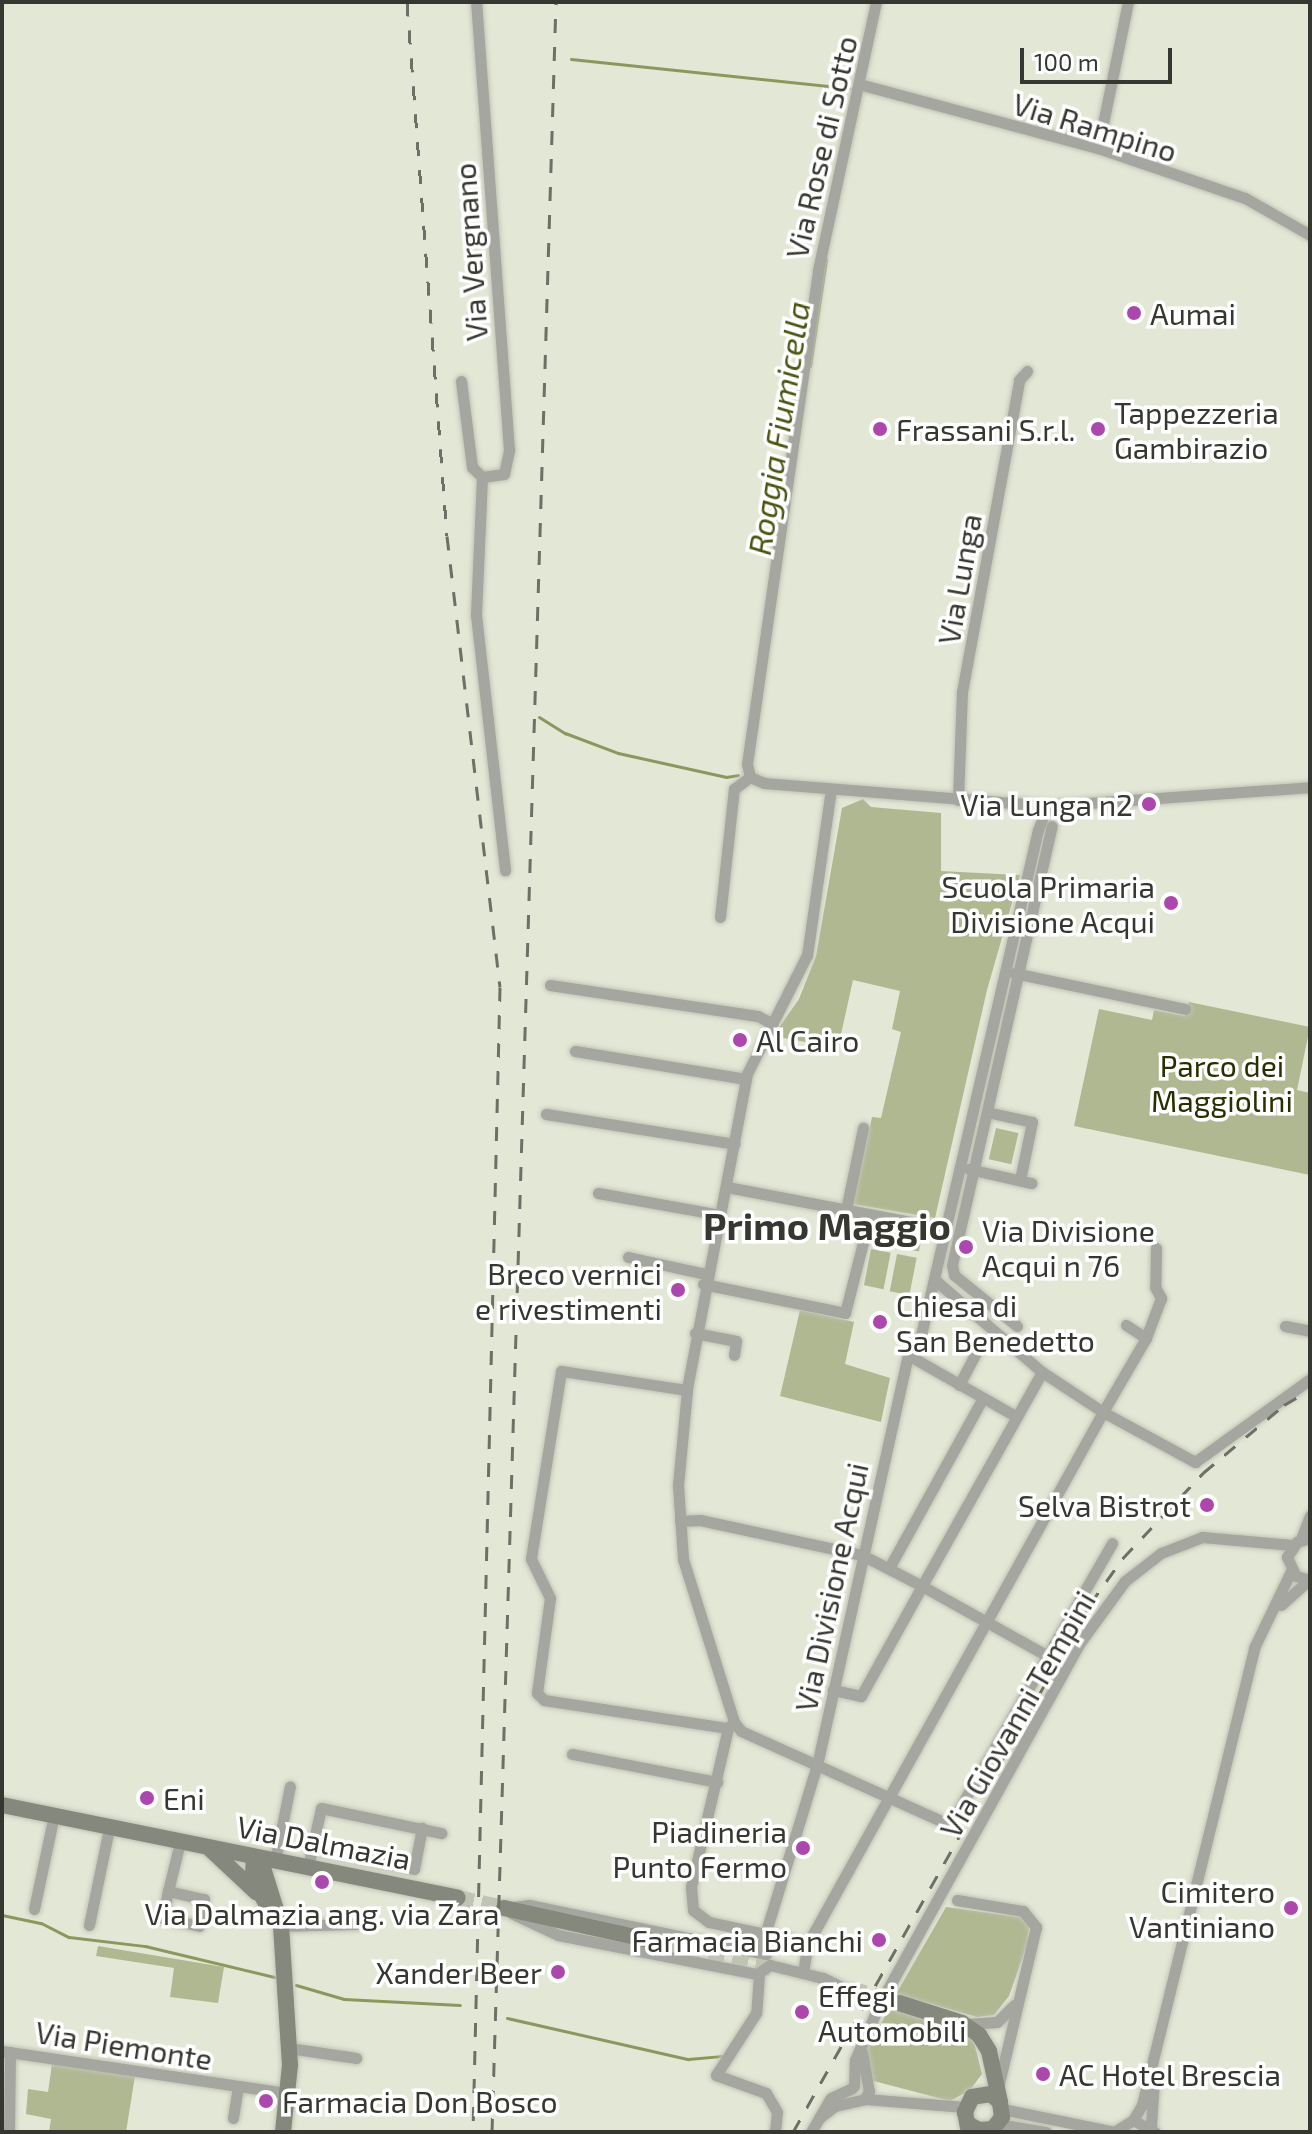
<!DOCTYPE html>
<style>
body{margin:0}
#map{position:relative;width:1312px;height:2134px;overflow:hidden;background:#e3e7d6;font-family:"Exo 2",sans-serif}
div>[style]{position:absolute}
[style*='--x']{left:calc(var(--x)*1px);top:calc(var(--y)*1px);width:calc(var(--w)*1px);rotate:calc(var(--a)*1deg)}
.green>*{inset:0;background:#b0b892;transform-origin:0 0}
.stream>*{height:3px;margin:-1.5px;padding:0 1.5px;transform-origin:1.5px;border-radius:1.5px;background:#8c975d}
.secondary-tunnel>*{height:16px;margin-top:-8px;transform-origin:0;background:repeating-linear-gradient(90deg,#c0c4b5 0 16px,transparent 0 24px)}
.roads{filter:drop-shadow(0 0 2px #c0c4b5) drop-shadow(0 0 2px #c0c4b5)}
.street>*{height:11px;margin:-5.5px;padding:0 5.5px;transform-origin:5.5px;border-radius:5.5px;background:#a4a69f}
.secondary>*{height:16px;margin:-8px;padding:0 8px;transform-origin:8px;border-radius:8px;background:#85887d}
.rail>*{height:3px;margin-top:-1.5px;transform-origin:0;background:repeating-linear-gradient(90deg,#6d7066 0 14px,transparent 0 28px)}
.dots>*{width:22px;height:22px;translate:-50% -50%;box-sizing:border-box;border:4px solid #fff;border-radius:50%}
span{translate:-50% -50%;white-space:nowrap;text-align:center;line-height:1.15;-webkit-text-stroke:7px #fff;paint-order:stroke}
.street-label{font-size:30px;color:#353730}
.poi-label{font-size:30px;color:#353730}
.left{translate:0 -50%;text-align:left}
.right{translate:-100% -50%;text-align:right}
.park-label{font-size:30px;color:#292f00}
.water-label{font-size:32px;color:#4a5410;font-style:italic}
.district-label{font-size:38px;color:#353730;font-weight:700}
.frame{position:absolute;inset:0;border:4px solid #353730;pointer-events:none}
.scale{position:absolute;left:1020px;top:48px;width:152px;height:36px;box-sizing:border-box;border:4px solid #353730;border-top:0;padding-left:10px;font-size:24px;line-height:28px;white-space:nowrap;color:#353730;-webkit-text-stroke:6px #fff;paint-order:stroke}
</style>
<div id="map">
<div class="green">
<i style="clip-path:polygon(863px 799px,871px 807px,941px 813px,941px 871px,1020px 875px,987px 990px,935px 1218px,853px 1204px,872px 1117px,881px 1118px,901px 1032px,892px 1029px,900px 991px,853px 980px,838px 1048px,773px 1036px,799px 999px,816px 956px,842px 808px)"></i>
<i style="clip-path:polygon(1189px 1002px,1310px 1027px,1297px 1090px,1310px 1093px,1310px 1175px,1074px 1126px,1099px 1009px,1152px 1020px,1154px 1010px,1185px 1016px)"></i>
<i style="left:996px;top:1128px;width:23px;height:32px;rotate:13deg"></i>
<i style="left:875px;top:1232px;width:47px;height:10px;rotate:12deg"></i>
<i style="left:871px;top:1249px;width:20px;height:37px;rotate:11deg"></i>
<i style="left:897px;top:1254px;width:20px;height:38px;rotate:11deg"></i>
<i style="clip-path:polygon(800px 1310px,854px 1322px,845px 1364px,890px 1378px,881px 1422px,780px 1396px)"></i>
<i style="clip-path:polygon(946px 1907px,1026px 1918px,1029px 1924px,1028px 1942px,1009px 1996px,994px 2015px,977px 2017px,896px 1994px)"></i>
<i style="clip-path:polygon(98px 1946px,224px 1967px,218px 2003px,170px 1997px,174px 1968px,96px 1956px)"></i>
<i style="clip-path:polygon(890px 2007px,973px 2038px,982px 2074px,970px 2090px,950px 2101px,870px 2080px,867px 2049px)"></i>
<i style="clip-path:polygon(52px 2064px,135px 2076px,126px 2132px,49px 2132px,51px 2119px,26px 2114px,28px 2089px,48px 2092px)"></i>
</div>
<div class="stream">
<i style="--x:571;--y:59;--w:280;--a:6"></i>
<i style="--x:810;--y:366;--w:108;--a:-81.5"></i>
<i style="--x:539;--y:717;--w:31;--a:32"></i>
<i style="--x:565;--y:733;--w:57;--a:20.7"></i>
<i style="--x:618;--y:753;--w:111;--a:12.5"></i>
<i style="--x:726;--y:777;--w:12;--a:-9"></i>
<i style="--x:2;--y:1915;--w:40;--a:12"></i>
<i style="--x:41;--y:1923;--w:31;--a:27"></i>
<i style="--x:69;--y:1937;--w:77;--a:6.8"></i>
<i style="--x:145;--y:1946;--w:133;--a:13.5"></i>
<i style="--x:296;--y:1985;--w:50;--a:16.3"></i>
<i style="--x:344;--y:1999;--w:116;--a:3"></i>
<i style="--x:507;--y:2018;--w:186;--a:12.8"></i>
<i style="--x:688;--y:2059;--w:33;--a:-5"></i>
</div>
<div class="secondary-tunnel">
<i style="--x:458;--y:1898;--w:47;--a:12.3"></i>
<i style="--x:662;--y:1943;--w:119;--a:13.1"></i>
<i style="--x:850;--y:1989;--w:51;--a:15.9"></i>
</div>
<div class="roads">
<div class="street">
<i style="--x:859;--y:84;--w:247;--a:15"></i>
<i style="--x:1098;--y:148;--w:155;--a:18.8"></i>
<i style="--x:1245;--y:198;--w:75;--a:29.6"></i>
<i style="--x:1098;--y:148;--w:149;--a:-78.4"></i>
<i style="--x:461;--y:381;--w:87;--a:82.7"></i>
<i style="--x:472;--y:467;--w:14;--a:45"></i>
<i style="--x:482;--y:477;--w:22;--a:-8"></i>
<i style="--x:504;--y:474;--w:25;--a:-78"></i>
<i style="--x:509;--y:450;--w:449;--a:-94.2"></i>
<i style="--x:482;--y:477;--w:138;--a:92.5"></i>
<i style="--x:476;--y:615;--w:257;--a:83.5"></i>
<i style="--x:750;--y:777;--w:13;--a:-103"></i>
<i style="--x:747;--y:764;--w:499;--a:-81.8"></i>
<i style="--x:818;--y:270;--w:274;--a:-77.8"></i>
<i style="--x:750;--y:777;--w:15;--a:23"></i>
<i style="--x:764;--y:783;--w:284;--a:4.6"></i>
<i style="--x:1047;--y:806;--w:264;--a:-4.1"></i>
<i style="--x:831;--y:789;--w:168;--a:98.2"></i>
<i style="--x:807;--y:955;--w:133;--a:116.8"></i>
<i style="--x:747;--y:1074;--w:322;--a:100.8"></i>
<i style="--x:687;--y:1390;--w:95;--a:95.4"></i>
<i style="--x:678;--y:1485;--w:74;--a:86.1"></i>
<i style="--x:683;--y:1559;--w:171;--a:72.6"></i>
<i style="--x:734;--y:1722;--w:11;--a:52"></i>
<i style="--x:741;--y:1731;--w:229;--a:24.2"></i>
<i style="--x:950;--y:1825;--w:325;--a:-60.1"></i>
<i style="--x:958;--y:800;--w:108;--a:-87.9"></i>
<i style="--x:962;--y:692;--w:317;--a:-79.6"></i>
<i style="--x:1019;--y:380;--w:12;--a:-48"></i>
<i style="--x:720;--y:917;--w:129;--a:-83.8"></i>
<i style="--x:734;--y:789;--w:20;--a:-37"></i>
<i style="--x:1014;--y:973;--w:175;--a:11.9"></i>
<i style="--x:550;--y:985;--w:210;--a:8.5"></i>
<i style="--x:758;--y:1016;--w:15;--a:28"></i>
<i style="--x:575;--y:1051;--w:173;--a:9.3"></i>
<i style="--x:987;--y:1112;--w:46;--a:12.5"></i>
<i style="--x:1032;--y:1122;--w:59;--a:101.7"></i>
<i style="--x:546;--y:1114;--w:191;--a:9"></i>
<i style="--x:969;--y:1169;--w:64;--a:12.7"></i>
<i style="--x:727;--y:1187;--w:224;--a:10.8"></i>
<i style="--x:598;--y:1193;--w:124;--a:10.2"></i>
<i style="--x:846;--y:1210;--w:84;--a:-78.3"></i>
<i style="--x:1156;--y:1248;--w:39;--a:91"></i>
<i style="--x:1155;--y:1287;--w:13;--a:61"></i>
<i style="--x:1161;--y:1298;--w:43;--a:110.6"></i>
<i style="--x:1146;--y:1338;--w:86;--a:120.2"></i>
<i style="--x:1103;--y:1412;--w:105;--a:28.5"></i>
<i style="--x:1195;--y:1462;--w:142;--a:-35.8"></i>
<i style="--x:628;--y:1257;--w:80;--a:12.3"></i>
<i style="--x:703;--y:1284;--w:145;--a:11.5"></i>
<i style="--x:845;--y:1313;--w:101;--a:-75.7"></i>
<i style="--x:1126;--y:1325;--w:24;--a:33"></i>
<i style="--x:1017;--y:1326;--w:81;--a:-141"></i>
<i style="--x:954;--y:1275;--w:10;--a:-101"></i>
<i style="--x:952;--y:1265;--w:450;--a:-77.2"></i>
<i style="--x:1285;--y:1326;--w:25;--a:11"></i>
<i style="--x:695;--y:1333;--w:42;--a:11"></i>
<i style="--x:736;--y:1341;--w:14;--a:98"></i>
<i style="--x:908;--y:1355;--w:125;--a:29.6"></i>
<i style="--x:1042;--y:1372;--w:245;--a:119.3"></i>
<i style="--x:922;--y:1586;--w:140;--a:29.1"></i>
<i style="--x:959;--y:1385;--w:41;--a:-62.2"></i>
<i style="--x:687;--y:1390;--w:127;--a:-171.4"></i>
<i style="--x:561;--y:1371;--w:190;--a:99.1"></i>
<i style="--x:531;--y:1559;--w:43;--a:64"></i>
<i style="--x:550;--y:1598;--w:96;--a:97.8"></i>
<i style="--x:537;--y:1693;--w:10;--a:45"></i>
<i style="--x:544;--y:1700;--w:186;--a:8.7"></i>
<i style="--x:728;--y:1728;--w:8;--a:-45"></i>
<i style="--x:680;--y:1521;--w:20;--a:-3"></i>
<i style="--x:700;--y:1520;--w:166;--a:12.2"></i>
<i style="--x:862;--y:1555;--w:68;--a:27.3"></i>
<i style="--x:922;--y:1586;--w:126;--a:119"></i>
<i style="--x:861;--y:1696;--w:29;--a:-168"></i>
<i style="--x:1310;--y:1538;--w:14;--a:163"></i>
<i style="--x:1297;--y:1542;--w:18;--a:124"></i>
<i style="--x:1287;--y:1557;--w:21;--a:65"></i>
<i style="--x:1296;--y:1576;--w:15;--a:16"></i>
<i style="--x:1301;--y:1539;--w:25;--a:-69"></i>
<i style="--x:889;--y:1568;--w:194;--a:-61.1"></i>
<i style="--x:1281;--y:1605;--w:36;--a:-42"></i>
<i style="--x:728;--y:1728;--w:163;--a:103.1"></i>
<i style="--x:691;--y:1887;--w:23;--a:85"></i>
<i style="--x:693;--y:1910;--w:20;--a:37"></i>
<i style="--x:709;--y:1922;--w:101;--a:12"></i>
<i style="--x:572;--y:1754;--w:148;--a:10.9"></i>
<i style="--x:312;--y:1848;--w:104;--a:11.6"></i>
<i style="--x:414;--y:1869;--w:42;--a:-79"></i>
<i style="--x:275;--y:1861;--w:76;--a:-78.7"></i>
<i style="--x:308;--y:1867;--w:60;--a:-77.6"></i>
<i style="--x:321;--y:1808;--w:123;--a:11.8"></i>
<i style="--x:168;--y:1891;--w:37;--a:13"></i>
<i style="--x:204;--y:1899;--w:27;--a:100"></i>
<i style="--x:199;--y:1926;--w:37;--a:-167"></i>
<i style="--x:163;--y:1918;--w:27;--a:-80"></i>
<i style="--x:168;--y:1891;--w:50;--a:-76.2"></i>
<i style="--x:957;--y:1900;--w:67;--a:9.5"></i>
<i style="--x:1023;--y:1911;--w:21;--a:51"></i>
<i style="--x:1036;--y:1927;--w:161;--a:103.3"></i>
<i style="--x:513;--y:1907;--w:16;--a:-7"></i>
<i style="--x:529;--y:1905;--w:242;--a:11.7"></i>
<i style="--x:34;--y:1909;--w:96;--a:-78"></i>
<i style="--x:511;--y:1913;--w:52;--a:25.1"></i>
<i style="--x:558;--y:1935;--w:203;--a:11.1"></i>
<i style="--x:757;--y:1974;--w:16;--a:-35"></i>
<i style="--x:89;--y:1925;--w:99;--a:-78.3"></i>
<i style="--x:281;--y:1926;--w:75;--a:-1.5"></i>
<i style="--x:760;--y:1951;--w:195;--a:-73"></i>
<i style="--x:817;--y:1765;--w:420;--a:-77.5"></i>
<i style="--x:908;--y:1355;--w:24;--a:-57"></i>
<i style="--x:921;--y:1335;--w:518;--a:-76.96"></i>
<i style="--x:1038;--y:830;--w:26;--a:-69"></i>
<i style="--x:770;--y:1965;--w:55;--a:13.8"></i>
<i style="--x:823;--y:1978;--w:62;--a:25.7"></i>
<i style="--x:803;--y:1973;--w:30;--a:-81"></i>
<i style="--x:808;--y:1943;--w:607;--a:-60.95"></i>
<i style="--x:1103;--y:1412;--w:73;--a:-146.7"></i>
<i style="--x:1042;--y:1372;--w:141;--a:-139.3"></i>
<i style="--x:759;--y:1974;--w:39;--a:94"></i>
<i style="--x:756;--y:2013;--w:74;--a:122.8"></i>
<i style="--x:716;--y:2075;--w:53;--a:19.8"></i>
<i style="--x:766;--y:2093;--w:22;--a:60"></i>
<i style="--x:777;--y:2112;--w:20;--a:96"></i>
<i style="--x:967;--y:2024;--w:30;--a:-4"></i>
<i style="--x:997;--y:2022;--w:24;--a:-45"></i>
<i style="--x:289;--y:2048;--w:68;--a:8.5"></i>
<i style="--x:2;--y:2051;--w:289;--a:8.4"></i>
<i style="--x:862;--y:2052;--w:40;--a:80"></i>
<i style="--x:869;--y:2091;--w:9;--a:117"></i>
<i style="--x:854;--y:2086;--w:26;--a:-88"></i>
<i style="--x:855;--y:2060;--w:60;--a:-66.4"></i>
<i style="--x:879;--y:2005;--w:413;--a:-61"></i>
<i style="--x:1079;--y:1644;--w:78;--a:-53.9"></i>
<i style="--x:1125;--y:1581;--w:46;--a:-37.9"></i>
<i style="--x:1161;--y:1553;--w:44;--a:-21.3"></i>
<i style="--x:1202;--y:1537;--w:91;--a:5"></i>
<i style="--x:1002;--y:2109;--w:115;--a:11.5"></i>
<i style="--x:233;--y:2118;--w:31;--a:-81"></i>
<i style="--x:819;--y:2118;--w:20;--a:-37"></i>
<i style="--x:835;--y:2106;--w:31;--a:-13"></i>
<i style="--x:865;--y:2099;--w:100;--a:4.6"></i>
<i style="--x:1133;--y:2120;--w:17;--a:-59"></i>
<i style="--x:1142;--y:2105;--w:471;--a:-76.2"></i>
<i style="--x:1254;--y:1648;--w:85;--a:-64.3"></i>
<i style="--x:998;--y:2124;--w:49;--a:9.5"></i>
<i style="--x:1151;--y:2126;--w:47;--a:-86.3"></i>
<i style="--x:9;--y:2132;--w:80;--a:-89.3"></i>
<i style="--x:811;--y:2132;--w:39;--a:-60"></i>
<i style="--x:831;--y:2098;--w:23;--a:-25"></i>
<i style="--x:1114;--y:2132;--w:22;--a:-32"></i>
<i style="--x:1133;--y:2120;--w:25;--a:29"></i>
</div>
<div class="secondary">
<i style="--x:2;--y:1805;--w:465;--a:11.5"></i>
<i style="--x:210;--y:1849;--w:64;--a:43.1"></i>
<i style="--x:254;--y:1857;--w:22;--a:93"></i>
<i style="--x:253;--y:1879;--w:40;--a:62"></i>
<i style="--x:260;--y:1858;--w:71;--a:72.8"></i>
<i style="--x:281;--y:1926;--w:139;--a:86.3"></i>
<i style="--x:290;--y:2065;--w:67;--a:96"></i>
<i style="--x:504;--y:1908;--w:162;--a:12.5"></i>
<i style="--x:899;--y:2003;--w:66;--a:17.6"></i>
<i style="--x:962;--y:2023;--w:21;--a:35"></i>
<i style="--x:979;--y:2035;--w:19;--a:58"></i>
<i style="--x:989;--y:2051;--w:52;--a:77.8"></i>
<i style="--x:968;--y:2124;--w:13;--a:29"></i>
<i style="--x:979;--y:2130;--w:14;--a:-4"></i>
<i style="--x:993;--y:2129;--w:15;--a:-53"></i>
<i style="--x:1002;--y:2117;--w:15;--a:-98"></i>
<i style="--x:1000;--y:2102;--w:12;--a:-138"></i>
<i style="--x:991;--y:2094;--w:19;--a:171"></i>
<i style="--x:972;--y:2097;--w:17;--a:115"></i>
<i style="--x:965;--y:2112;--w:20;--a:79"></i>
</div>
</div>
<div class="rail">
<i style="--x:407;--y:2;--w:535;--a:85.72"></i>
<i style="--x:447;--y:536;--w:454;--a:83.3"></i>
<i style="--x:500;--y:987;--w:1145;--a:91.35"></i>
<i style="--x:492;--y:2132;--w:2131;--a:-88.28"></i>
<i style="--x:793;--y:2132;--w:606;--a:-60.64"></i>
<i style="--x:1090;--y:1604;--w:57;--a:-54.3"></i>
<i style="--x:1123;--y:1558;--w:117;--a:-46.7"></i>
<i style="--x:1203;--y:1473;--w:106;--a:-40"></i>
<i style="--x:1284;--y:1405;--w:30;--a:-30"></i>
</div>
<div class="dots">
<i style="left:1134px;top:313px;background:#ac47ad"></i>
<i style="left:880px;top:429px;background:#ac47ad"></i>
<i style="left:1098px;top:429px;background:#ac47ad"></i>
<i style="left:1149px;top:804px;background:#ac47ad"></i>
<i style="left:1171px;top:903px;background:#ac47ad"></i>
<i style="left:740px;top:1040px;background:#ac47ad"></i>
<i style="left:966px;top:1247px;background:#ac47ad"></i>
<i style="left:678px;top:1290px;background:#ac47ad"></i>
<i style="left:880px;top:1322px;background:#ac47ad"></i>
<i style="left:1207px;top:1505px;background:#ac47ad"></i>
<i style="left:147px;top:1798px;background:#ac47ad"></i>
<i style="left:803px;top:1848px;background:#ac47ad"></i>
<i style="left:322px;top:1882px;background:#ac47ad"></i>
<i style="left:1291px;top:1908px;background:#ac47ad"></i>
<i style="left:879px;top:1940px;background:#ac47ad"></i>
<i style="left:558px;top:1972px;background:#ac47ad"></i>
<i style="left:802px;top:2012px;background:#ac47ad"></i>
<i style="left:1043px;top:2074px;background:#ac47ad"></i>
<i style="left:266px;top:2101px;background:#ac47ad"></i>
</div>
<div class="street-label">
<span style="left:1095px;top:127px;rotate:17deg">Via Rampino</span>
<span style="left:821px;top:147px;rotate:-77deg">Via Rose di Sotto</span>
<span style="left:470px;top:252px;rotate:-94deg">Via Vergnano</span>
<span style="left:959px;top:579px;rotate:-80deg">Via Lunga</span>
<span style="left:831px;top:1587px;rotate:-78deg">Via Divisione Acqui</span>
<span style="left:1017px;top:1714px;rotate:-60deg">Via Giovanni Tempini</span>
<span style="left:324px;top:1842px;rotate:11deg">Via Dalmazia</span>
<span style="left:124px;top:2045px;rotate:9deg">Via Piemonte</span>
</div>
<div class="poi-label">
<span class="left" style="left:1150px;top:313px">Aumai</span>
<span class="left" style="left:1114px;top:429px">Tappezzeria<br>Gambirazio</span>
<span class="left" style="left:896px;top:429px">Frassani S.r.l.</span>
<span class="right" style="left:1133px;top:804px">Via Lunga n2</span>
<span class="right" style="left:1155px;top:903px">Scuola Primaria<br>Divisione Acqui</span>
<span class="left" style="left:756px;top:1040px">Al Cairo</span>
<span class="left" style="left:982px;top:1247px">Via Divisione<br>Acqui n 76</span>
<span class="right" style="left:662px;top:1290px">Breco vernici<br>e rivestimenti</span>
<span class="left" style="left:896px;top:1322px">Chiesa di<br>San Benedetto</span>
<span class="right" style="left:1191px;top:1505px">Selva Bistrot</span>
<span class="left" style="left:163px;top:1798px">Eni</span>
<span class="right" style="left:787px;top:1848px">Piadineria<br>Punto Fermo</span>
<span class="right" style="left:1275px;top:1908px">Cimitero<br>Vantiniano</span>
<span style="left:322px;top:1913px">Via Dalmazia ang. via Zara</span>
<span class="right" style="left:863px;top:1940px">Farmacia Bianchi</span>
<span class="right" style="left:542px;top:1972px">Xander Beer</span>
<span class="left" style="left:818px;top:2012px">Effegi<br>Automobili</span>
<span class="left" style="left:1059px;top:2074px">AC Hotel Brescia</span>
<span class="left" style="left:282px;top:2101px">Farmacia Don Bosco</span>
</div>
<div class="park-label">
<span style="left:1222px;top:1082px">Parco dei<br>Maggiolini</span>
</div>
<div class="water-label">
<span style="left:778px;top:428px;rotate:-81deg">Roggia Fiumicella</span>
</div>
<div class="district-label">
<span style="left:827px;top:1226px">Primo Maggio</span>
</div>
<div class="frame"></div>
<div class="scale">100 m</div>
</div>
